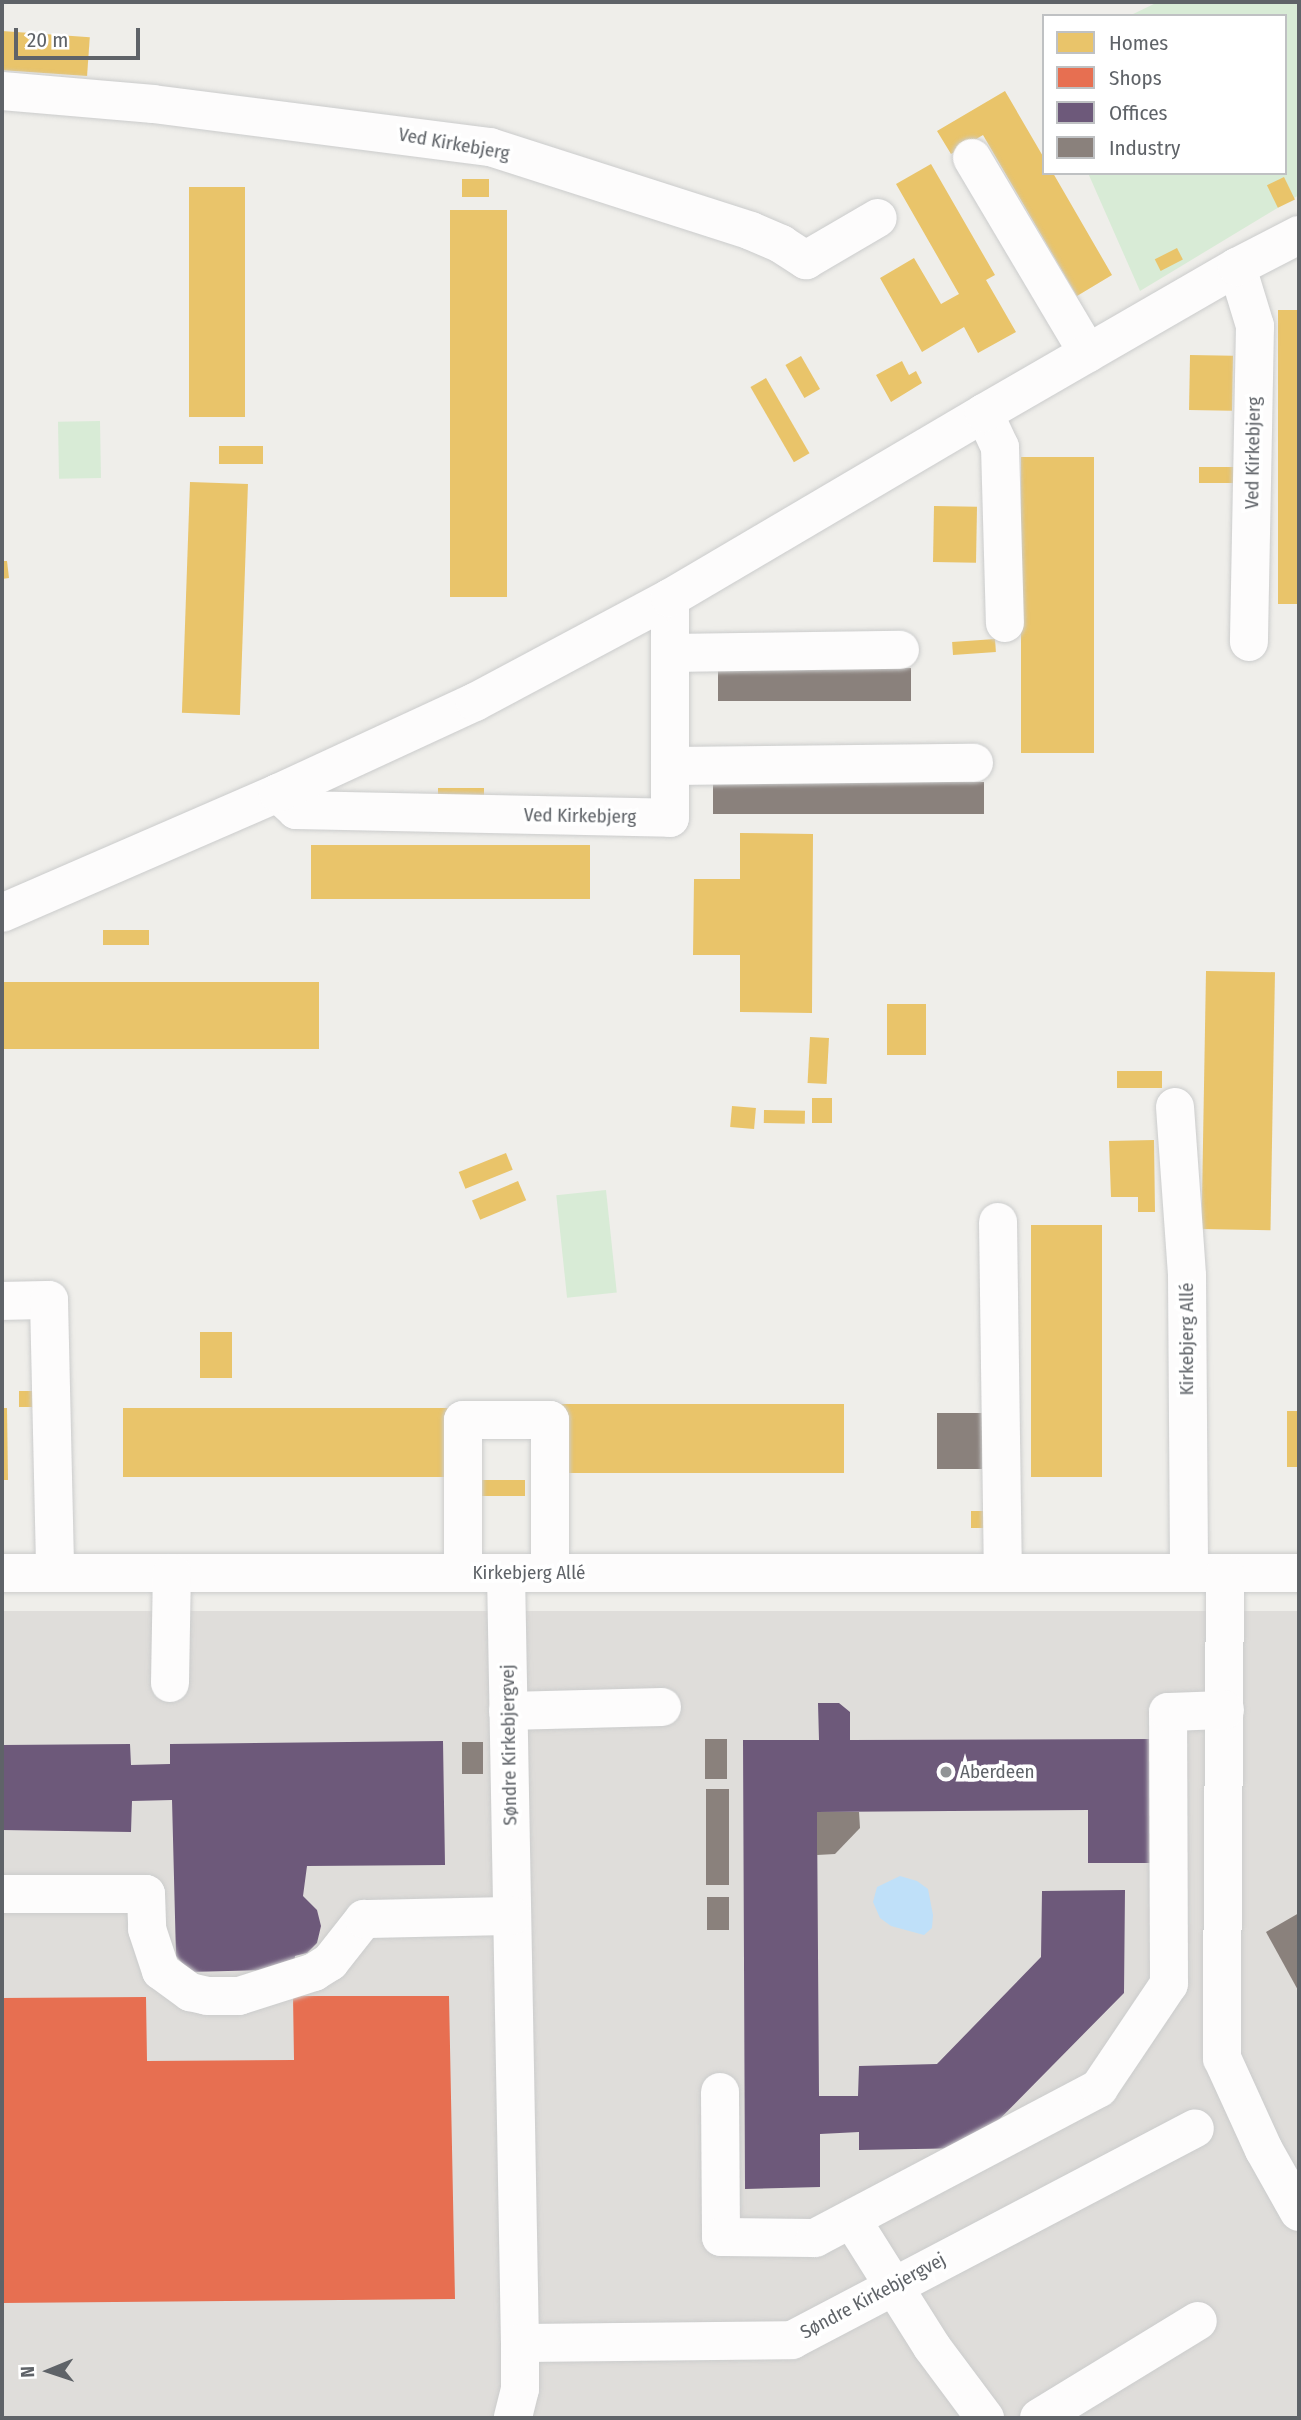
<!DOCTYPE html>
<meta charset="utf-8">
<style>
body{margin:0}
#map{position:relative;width:1301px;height:2420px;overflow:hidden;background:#efeeea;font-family:"Fira Sans Condensed",sans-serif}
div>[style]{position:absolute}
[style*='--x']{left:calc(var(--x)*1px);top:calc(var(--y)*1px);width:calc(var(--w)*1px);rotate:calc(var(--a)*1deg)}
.industrial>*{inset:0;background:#dfddda;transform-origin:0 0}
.green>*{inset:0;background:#d8ebd6;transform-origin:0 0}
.water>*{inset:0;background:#bfe0f9}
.homes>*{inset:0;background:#e9c46a;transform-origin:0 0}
.shops>*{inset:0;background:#e76f51}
.offices>*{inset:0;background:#6d597a}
.industry>*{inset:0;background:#8a817c;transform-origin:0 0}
.roads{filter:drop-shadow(0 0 2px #cbcccc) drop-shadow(0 0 2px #cbcccc)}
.minor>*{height:38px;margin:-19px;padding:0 19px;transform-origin:19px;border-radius:19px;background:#fdfcfc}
.dots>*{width:19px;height:19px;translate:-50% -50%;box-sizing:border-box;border:4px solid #fff;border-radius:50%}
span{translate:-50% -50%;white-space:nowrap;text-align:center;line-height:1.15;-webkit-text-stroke:7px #fff;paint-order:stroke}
.street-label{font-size:19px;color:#5f6368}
.poi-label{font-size:19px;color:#5f6368}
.left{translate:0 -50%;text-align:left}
.frame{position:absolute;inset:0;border:4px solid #5f6368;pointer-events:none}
.legend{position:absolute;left:1042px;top:14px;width:245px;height:161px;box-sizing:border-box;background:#fff;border:2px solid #bfc1c3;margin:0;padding:9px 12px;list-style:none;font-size:21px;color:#5f6368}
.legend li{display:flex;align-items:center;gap:14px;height:35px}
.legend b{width:35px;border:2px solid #bfc1c3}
.north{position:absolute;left:14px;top:2336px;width:70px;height:70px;-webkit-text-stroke:5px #fff;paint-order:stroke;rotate:268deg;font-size:19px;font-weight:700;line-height:28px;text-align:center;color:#5f6368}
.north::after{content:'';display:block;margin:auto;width:24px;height:32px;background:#5f6368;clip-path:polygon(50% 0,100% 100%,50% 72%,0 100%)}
.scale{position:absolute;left:14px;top:28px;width:126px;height:32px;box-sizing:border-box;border:4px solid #5f6368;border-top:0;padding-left:9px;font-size:21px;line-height:24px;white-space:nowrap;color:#5f6368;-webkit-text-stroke:5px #fff;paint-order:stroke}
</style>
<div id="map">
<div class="industrial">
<i style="left:2px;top:1611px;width:1297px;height:807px"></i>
</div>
<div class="green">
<i style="clip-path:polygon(1158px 2px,1299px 2px,1299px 195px,1140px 291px,1088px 173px,1285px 173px,1285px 16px,1129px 16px)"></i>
<i style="left:100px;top:421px;width:57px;height:42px;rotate:89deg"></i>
<i style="left:606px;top:1190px;width:103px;height:50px;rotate:84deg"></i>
</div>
<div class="water">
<i style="clip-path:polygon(900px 1876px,917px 1881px,928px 1889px,933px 1915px,932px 1928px,924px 1935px,891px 1926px,880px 1918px,873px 1902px,877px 1887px)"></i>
</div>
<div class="homes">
<i style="left:2px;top:31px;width:88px;height:39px;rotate:4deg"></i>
<i style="clip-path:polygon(1005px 91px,1044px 158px,1044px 173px,1053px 173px,1112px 275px,1077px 296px,983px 135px,951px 154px,937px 131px)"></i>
<i style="clip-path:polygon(931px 164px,995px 275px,986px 280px,1016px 332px,978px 353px,964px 327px,922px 352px,880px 278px,914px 258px,941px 304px,959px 294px,896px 184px)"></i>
<i style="left:1284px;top:177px;width:25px;height:19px;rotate:64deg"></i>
<i style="left:462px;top:179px;width:27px;height:18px"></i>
<i style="left:189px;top:187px;width:56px;height:230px"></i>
<i style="left:450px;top:210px;width:57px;height:387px"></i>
<i style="left:1177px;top:248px;width:13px;height:25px;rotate:63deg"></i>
<i style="left:1278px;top:310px;width:21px;height:294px"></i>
<i style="left:1190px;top:355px;width:43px;height:55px;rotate:1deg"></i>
<i style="left:801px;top:356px;width:38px;height:18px;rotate:60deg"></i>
<i style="clip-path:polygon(902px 361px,909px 375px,916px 371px,922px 383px,891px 402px,876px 375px)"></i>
<i style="left:766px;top:378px;width:87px;height:18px;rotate:60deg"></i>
<i style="left:263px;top:446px;width:18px;height:44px;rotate:90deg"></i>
<i style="left:1021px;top:457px;width:73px;height:296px"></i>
<i style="left:1199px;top:467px;width:47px;height:16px"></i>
<i style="left:190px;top:482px;width:58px;height:231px;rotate:2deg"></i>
<i style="left:934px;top:506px;width:43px;height:56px;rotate:1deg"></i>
<i style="clip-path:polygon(2px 561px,7px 561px,9px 578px,2px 579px)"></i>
<i style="left:995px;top:639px;width:13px;height:43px;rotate:86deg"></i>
<i style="left:438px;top:788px;width:46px;height:16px"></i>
<i style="clip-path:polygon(740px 833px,813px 834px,812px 1013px,740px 1012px,740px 955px,693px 955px,694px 879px,740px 879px)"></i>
<i style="left:311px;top:845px;width:279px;height:54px"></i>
<i style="left:149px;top:930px;width:15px;height:46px;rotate:90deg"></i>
<i style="left:1206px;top:971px;width:69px;height:258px;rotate:1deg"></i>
<i style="left:319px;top:982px;width:67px;height:317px;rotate:90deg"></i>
<i style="left:887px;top:1004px;width:39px;height:51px"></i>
<i style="left:810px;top:1037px;width:19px;height:46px;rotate:3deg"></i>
<i style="left:1117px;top:1071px;width:45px;height:17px"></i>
<i style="left:812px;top:1098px;width:20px;height:25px"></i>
<i style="left:732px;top:1106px;width:24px;height:21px;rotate:5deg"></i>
<i style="left:764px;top:1110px;width:41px;height:13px;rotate:1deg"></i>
<i style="clip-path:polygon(1154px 1140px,1155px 1212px,1138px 1212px,1138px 1197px,1111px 1197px,1109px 1141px)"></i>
<i style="left:506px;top:1153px;width:18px;height:51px;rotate:68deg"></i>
<i style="left:518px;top:1181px;width:21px;height:50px;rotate:67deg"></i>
<i style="left:1031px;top:1225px;width:71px;height:252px"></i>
<i style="left:200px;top:1332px;width:32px;height:46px"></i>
<i style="left:19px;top:1391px;width:23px;height:16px"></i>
<i style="left:560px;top:1404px;width:284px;height:69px"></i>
<i style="clip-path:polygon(2px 1408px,7px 1408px,8px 1480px,2px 1480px)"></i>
<i style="left:123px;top:1408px;width:329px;height:69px"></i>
<i style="left:1287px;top:1411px;width:12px;height:56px"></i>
<i style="left:481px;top:1480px;width:44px;height:16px"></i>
<i style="left:971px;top:1511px;width:26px;height:17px"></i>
</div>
<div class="shops">
<i style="clip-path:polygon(293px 1996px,449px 1996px,455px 2299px,2px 2303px,2px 1998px,146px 1997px,147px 2061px,294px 2060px)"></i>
</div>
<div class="offices">
<i style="clip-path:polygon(818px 1703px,839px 1703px,850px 1712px,850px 1740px,1159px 1739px,1162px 1863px,1088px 1863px,1088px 1810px,817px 1812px,819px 2096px,858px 2096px,859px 2066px,937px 2064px,1041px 1957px,1042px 1891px,1125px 1890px,1124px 1993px,971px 2148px,859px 2150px,859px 2132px,820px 2134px,820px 2187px,745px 2189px,743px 1740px,819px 1740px)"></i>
<i style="clip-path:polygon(443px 1741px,445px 1865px,307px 1866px,303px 1896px,317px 1910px,321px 1926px,317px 1943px,307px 1953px,295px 1956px,294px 1965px,271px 1970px,190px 1972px,176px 1956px,172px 1800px,132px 1801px,131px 1832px,2px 1830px,2px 1745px,130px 1744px,131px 1765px,170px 1764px,170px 1744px)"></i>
</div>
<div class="industry">
<i style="left:911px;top:668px;width:33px;height:193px;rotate:90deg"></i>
<i style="left:984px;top:782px;width:32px;height:271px;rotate:90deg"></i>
<i style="left:937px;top:1413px;width:45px;height:56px"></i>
<i style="left:705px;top:1739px;width:22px;height:40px"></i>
<i style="left:462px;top:1742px;width:21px;height:32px"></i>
<i style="left:729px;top:1789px;width:96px;height:23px;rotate:90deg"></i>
<i style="clip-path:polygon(817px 1812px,859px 1812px,860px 1828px,835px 1854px,817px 1855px)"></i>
<i style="left:707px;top:1897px;width:22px;height:33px"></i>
<i style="clip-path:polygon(1299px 1913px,1299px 1992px,1266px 1932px)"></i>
</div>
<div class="roads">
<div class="minor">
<i style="--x:2;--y:91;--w:152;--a:4.9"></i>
<i style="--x:153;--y:104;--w:340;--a:7.3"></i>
<i style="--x:490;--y:147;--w:274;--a:17.8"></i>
<i style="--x:751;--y:231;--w:33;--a:23"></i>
<i style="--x:781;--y:244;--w:30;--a:33"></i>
<i style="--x:806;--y:260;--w:83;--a:-30.3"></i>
<i style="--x:972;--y:158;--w:227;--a:59.3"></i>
<i style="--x:1237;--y:267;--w:62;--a:73"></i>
<i style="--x:1255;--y:326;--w:316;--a:91.1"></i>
<i style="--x:984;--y:413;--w:38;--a:65"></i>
<i style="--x:1000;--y:447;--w:176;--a:88.4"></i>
<i style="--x:671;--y:653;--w:229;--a:-0.8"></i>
<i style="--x:670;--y:766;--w:304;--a:-0.6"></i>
<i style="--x:278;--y:793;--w:25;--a:43"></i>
<i style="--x:296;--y:810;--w:374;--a:1.2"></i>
<i style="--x:670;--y:818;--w:220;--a:-90"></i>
<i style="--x:2;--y:913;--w:301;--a:-23.5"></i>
<i style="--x:278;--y:793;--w:217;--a:-24.8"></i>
<i style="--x:475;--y:702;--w:221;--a:-28.1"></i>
<i style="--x:670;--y:598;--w:364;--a:-30.5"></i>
<i style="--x:984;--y:413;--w:292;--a:-30"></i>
<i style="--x:1237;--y:267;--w:70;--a:-27.3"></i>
<i style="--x:1175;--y:1107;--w:169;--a:85.9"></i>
<i style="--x:1187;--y:1276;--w:297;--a:89.6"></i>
<i style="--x:998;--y:1222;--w:350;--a:89.2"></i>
<i style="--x:2;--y:1301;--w:47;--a:-1.2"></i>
<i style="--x:49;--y:1300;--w:273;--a:88.7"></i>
<i style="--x:2;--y:1573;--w:1297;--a:0"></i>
<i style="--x:463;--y:1573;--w:153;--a:-90"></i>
<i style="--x:463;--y:1420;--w:87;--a:0"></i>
<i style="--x:550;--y:1420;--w:153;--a:90"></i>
<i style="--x:506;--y:1573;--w:770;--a:88.96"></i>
<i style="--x:520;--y:2343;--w:46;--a:90"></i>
<i style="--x:520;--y:2389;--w:30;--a:104"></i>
<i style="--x:1225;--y:1573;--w:485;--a:90.4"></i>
<i style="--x:1222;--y:2058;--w:101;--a:65.5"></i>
<i style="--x:1264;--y:2150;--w:71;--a:60.6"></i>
<i style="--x:170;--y:1683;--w:110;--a:-89"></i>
<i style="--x:508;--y:1711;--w:154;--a:-1.5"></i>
<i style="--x:2;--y:1894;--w:144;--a:0"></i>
<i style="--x:146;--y:1894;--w:35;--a:88"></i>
<i style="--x:147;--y:1929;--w:44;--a:71.6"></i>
<i style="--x:161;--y:1971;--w:36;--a:36"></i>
<i style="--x:190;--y:1992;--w:17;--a:13"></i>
<i style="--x:207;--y:1996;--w:32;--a:0"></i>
<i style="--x:239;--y:1996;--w:79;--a:-17.7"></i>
<i style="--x:314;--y:1972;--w:19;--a:-32"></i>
<i style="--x:330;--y:1962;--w:55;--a:-51.7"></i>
<i style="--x:364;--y:1919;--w:148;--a:-1.2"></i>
<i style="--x:720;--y:2092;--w:145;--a:89.6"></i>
<i style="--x:721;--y:2237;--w:94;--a:0.6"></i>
<i style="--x:815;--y:2238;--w:321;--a:-27.8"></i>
<i style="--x:1099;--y:2088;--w:125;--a:-56.1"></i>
<i style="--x:1169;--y:1984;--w:272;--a:-90.2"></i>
<i style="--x:1168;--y:1712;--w:57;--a:-2"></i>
<i style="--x:852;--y:2220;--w:150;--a:57.8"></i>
<i style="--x:932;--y:2347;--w:89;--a:53.3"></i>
<i style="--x:520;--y:2343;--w:272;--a:-0.6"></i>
<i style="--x:792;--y:2340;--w:455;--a:-27.7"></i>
<i style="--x:1039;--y:2418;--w:186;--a:-31.4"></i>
</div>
</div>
<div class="dots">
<i style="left:946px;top:1772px;background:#919496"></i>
</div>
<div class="street-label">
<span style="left:454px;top:144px;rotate:10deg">Ved Kirkebjerg</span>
<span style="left:1253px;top:453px;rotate:-89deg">Ved Kirkebjerg</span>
<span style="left:580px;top:816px;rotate:1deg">Ved Kirkebjerg</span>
<span style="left:1187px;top:1339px;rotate:-90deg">Kirkebjerg Allé</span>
<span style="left:529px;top:1573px">Kirkebjerg Allé</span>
<span style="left:509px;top:1745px;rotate:-91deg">Søndre Kirkebjergvej</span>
<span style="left:873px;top:2296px;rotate:-28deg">Søndre Kirkebjergvej</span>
</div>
<div class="poi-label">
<span class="left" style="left:960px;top:1772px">Aberdeen</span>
</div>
<div class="frame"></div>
<ul class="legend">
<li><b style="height:19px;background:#e9c46a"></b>Homes</li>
<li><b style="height:19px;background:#e76f51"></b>Shops</li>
<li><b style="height:19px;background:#6d597a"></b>Offices</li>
<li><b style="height:19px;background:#8a817c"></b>Industry</li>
</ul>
<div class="north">N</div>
<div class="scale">20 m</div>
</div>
